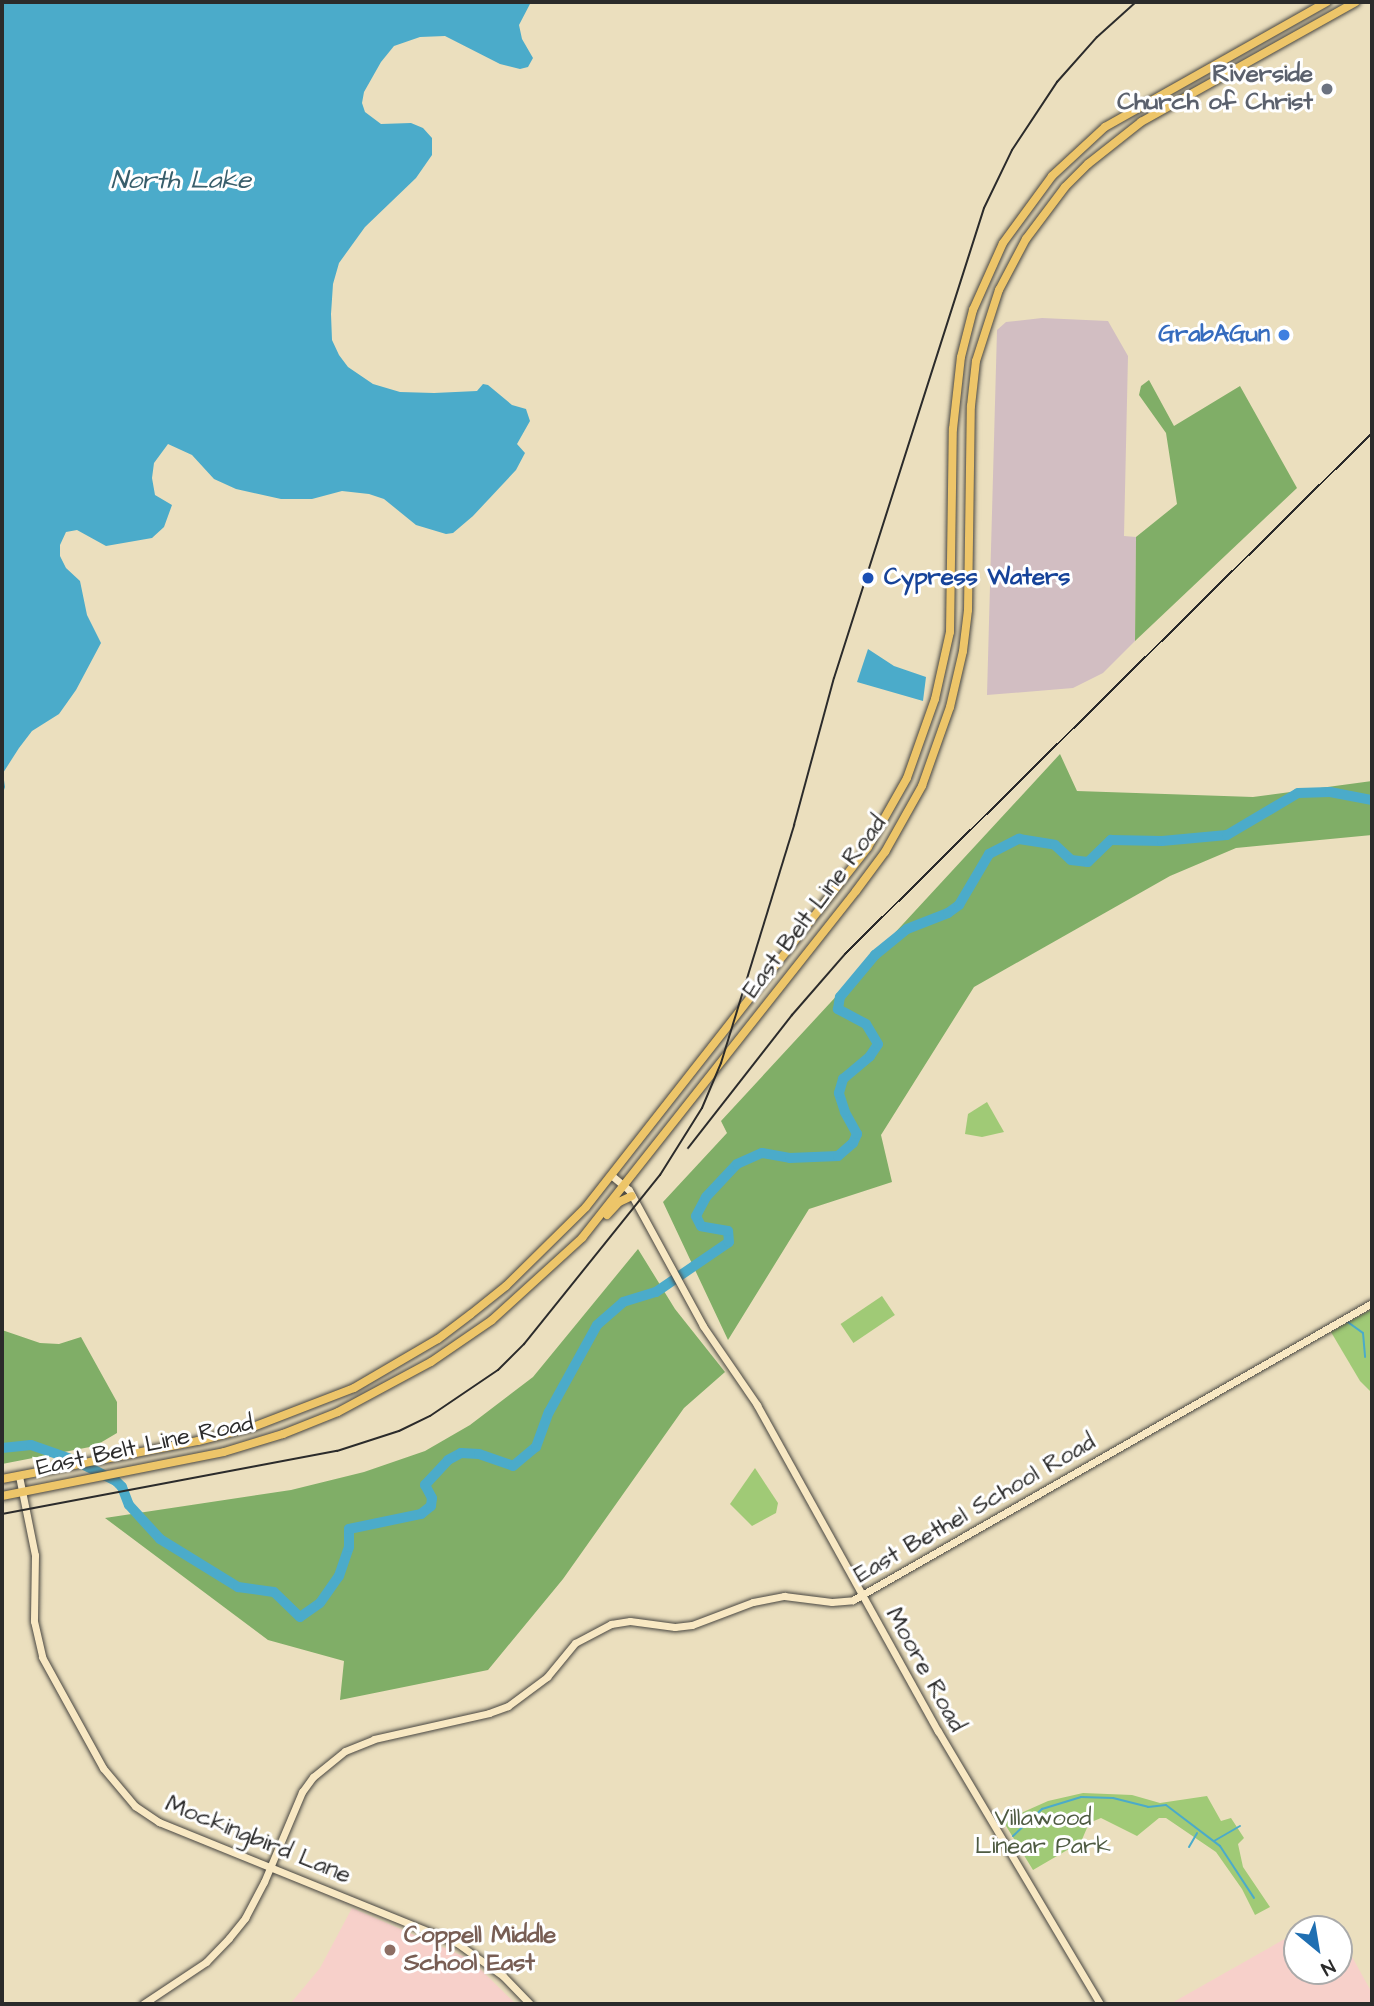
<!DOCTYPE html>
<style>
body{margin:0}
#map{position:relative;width:1374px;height:2006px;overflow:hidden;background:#ebdfbe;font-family:"Architects Daughter",sans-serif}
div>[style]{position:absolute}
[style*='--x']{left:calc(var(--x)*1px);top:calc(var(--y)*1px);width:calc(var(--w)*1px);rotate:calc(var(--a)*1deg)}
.built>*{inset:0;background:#f7d0ca}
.industrial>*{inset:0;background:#d2bec2}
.green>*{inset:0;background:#a0ca76;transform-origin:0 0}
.forest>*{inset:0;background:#80ae67}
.water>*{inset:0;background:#4babca}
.stream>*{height:2px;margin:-1px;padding:0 1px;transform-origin:1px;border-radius:1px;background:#4babca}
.river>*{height:10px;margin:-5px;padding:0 5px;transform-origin:5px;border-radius:5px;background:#4babca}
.roads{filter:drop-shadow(0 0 2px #484641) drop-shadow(0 0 2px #484641)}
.secondary>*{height:7px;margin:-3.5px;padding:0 3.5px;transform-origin:3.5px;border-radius:3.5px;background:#f8e8c3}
.primary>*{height:8px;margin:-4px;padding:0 4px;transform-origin:4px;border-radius:4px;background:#edc569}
.rail>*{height:2px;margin:-1px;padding:0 1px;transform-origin:1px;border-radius:1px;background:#2b2b2b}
.dots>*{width:19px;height:19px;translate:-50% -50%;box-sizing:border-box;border:4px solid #fff;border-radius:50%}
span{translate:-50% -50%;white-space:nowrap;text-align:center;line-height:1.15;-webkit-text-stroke:6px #fff;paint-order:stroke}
.worship-label{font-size:24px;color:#5b616d;font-weight:700}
.right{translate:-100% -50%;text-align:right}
.shop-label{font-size:24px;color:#366cbe;font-weight:700}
.transit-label{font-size:24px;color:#164399;font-weight:700}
.left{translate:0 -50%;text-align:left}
.street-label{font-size:24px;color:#2b2b2b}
.park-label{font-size:24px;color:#4e5b42}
.education-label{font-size:24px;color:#785e54;font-weight:700}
.water-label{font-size:26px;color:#385e6b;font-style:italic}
.frame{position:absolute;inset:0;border:4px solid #2b2b2b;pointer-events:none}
.north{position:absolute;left:1283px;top:1915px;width:70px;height:70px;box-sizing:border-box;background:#fff;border:2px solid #aaa;border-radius:50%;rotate:150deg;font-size:19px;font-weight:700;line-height:28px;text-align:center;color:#2b2b2b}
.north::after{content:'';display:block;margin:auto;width:24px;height:32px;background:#1f6fb2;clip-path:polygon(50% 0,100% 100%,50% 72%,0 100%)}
</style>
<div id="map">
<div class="built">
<i style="clip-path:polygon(352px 1908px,470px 1959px,516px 2004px,290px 2004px,320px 1968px)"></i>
<i style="clip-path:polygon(1297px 1932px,1297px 1971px,1339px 1971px,1339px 1933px,1372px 1993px,1372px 2004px,1170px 2004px)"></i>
</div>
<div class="industrial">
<i style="clip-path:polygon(1042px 318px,1108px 321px,1128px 356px,1124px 536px,1136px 537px,1135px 641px,1103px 673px,1073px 688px,987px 695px,997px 330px,1006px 322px)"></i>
</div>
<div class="green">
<i style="clip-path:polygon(987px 1102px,1004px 1132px,982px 1137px,965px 1134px,968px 1114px)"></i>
<i style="left:882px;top:1296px;width:23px;height:50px;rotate:56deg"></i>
<i style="clip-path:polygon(1372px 1309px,1372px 1393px,1360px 1381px,1331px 1332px)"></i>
<i style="clip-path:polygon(755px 1468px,778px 1503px,776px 1513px,752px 1526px,730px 1504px)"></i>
<i style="clip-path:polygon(1083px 1793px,1132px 1795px,1160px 1803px,1207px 1796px,1221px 1821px,1231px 1818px,1244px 1838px,1238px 1844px,1243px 1867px,1270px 1907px,1255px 1915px,1242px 1889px,1216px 1852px,1166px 1818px,1159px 1818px,1137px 1836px,1101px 1818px,1089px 1823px,1081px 1842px,1033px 1870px,1003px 1821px,1048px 1801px)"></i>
</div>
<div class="forest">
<i style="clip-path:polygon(1149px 380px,1174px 426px,1240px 386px,1297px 488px,1135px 641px,1136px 537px,1177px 504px,1166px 433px,1139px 395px,1141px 386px)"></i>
<i style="clip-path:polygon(1060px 754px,1077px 791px,1253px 797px,1372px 781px,1372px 835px,1236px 848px,1170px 876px,974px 987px,881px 1135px,892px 1182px,809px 1209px,728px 1340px,663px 1202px,727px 1133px,721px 1121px)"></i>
<i style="clip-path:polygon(638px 1249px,675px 1309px,725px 1372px,684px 1408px,563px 1579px,488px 1670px,340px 1700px,344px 1661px,268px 1640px,105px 1518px,291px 1490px,364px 1472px,425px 1451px,470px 1425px,533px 1377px)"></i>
<i style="clip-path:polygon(2px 1330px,40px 1343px,59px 1344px,81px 1337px,117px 1402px,117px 1433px,95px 1446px,2px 1464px)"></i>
</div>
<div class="water">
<i style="clip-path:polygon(2px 2px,531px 2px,519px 25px,522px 39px,533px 58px,528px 67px,520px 69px,500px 64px,445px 36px,420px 37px,394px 46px,381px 62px,364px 92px,362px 103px,365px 112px,381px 124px,411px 123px,423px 128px,432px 138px,432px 155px,416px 178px,365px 227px,339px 263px,333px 284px,331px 314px,332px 340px,339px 355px,348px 367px,373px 384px,400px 392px,434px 393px,477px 391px,483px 384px,488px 385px,512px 405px,526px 409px,530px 421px,517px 444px,525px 453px,516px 470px,473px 516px,453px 533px,446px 534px,416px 525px,384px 499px,369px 494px,342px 491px,312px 499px,281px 499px,236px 489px,214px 479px,192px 455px,168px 444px,154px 463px,152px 478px,155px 495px,172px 505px,164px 527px,152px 538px,106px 546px,77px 530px,66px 532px,60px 545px,60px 556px,66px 568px,80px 581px,87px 615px,101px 643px,76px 690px,59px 714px,32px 731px,19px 748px,3px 773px,5px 787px,2px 796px)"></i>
<i style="clip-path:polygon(868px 649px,894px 666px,926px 677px,923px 701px,857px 682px)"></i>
</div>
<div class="stream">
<i style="--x:1345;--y:1320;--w:22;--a:36"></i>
<i style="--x:1363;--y:1333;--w:24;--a:85"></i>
<i style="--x:1013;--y:1836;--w:40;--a:-43"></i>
<i style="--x:1042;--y:1809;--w:41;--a:-17.1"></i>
<i style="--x:1081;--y:1797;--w:32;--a:2"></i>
<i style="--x:1113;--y:1798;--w:36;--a:14"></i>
<i style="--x:1148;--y:1807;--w:18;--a:-6"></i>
<i style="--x:1166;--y:1805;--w:68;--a:37.2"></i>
<i style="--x:1220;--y:1846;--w:62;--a:56.8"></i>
<i style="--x:1214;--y:1841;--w:30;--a:-30"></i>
<i style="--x:1189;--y:1847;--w:16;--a:-60"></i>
</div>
<div class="river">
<i style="--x:2;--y:1448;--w:29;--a:-6"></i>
<i style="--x:31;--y:1445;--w:46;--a:19.2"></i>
<i style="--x:74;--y:1460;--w:47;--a:26.6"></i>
<i style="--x:116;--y:1481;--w:8;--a:45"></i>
<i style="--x:122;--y:1487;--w:19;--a:69"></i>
<i style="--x:129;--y:1505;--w:46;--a:47.6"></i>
<i style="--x:160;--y:1539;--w:92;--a:31.6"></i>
<i style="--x:238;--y:1587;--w:36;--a:8"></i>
<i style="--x:274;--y:1592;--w:36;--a:44"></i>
<i style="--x:300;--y:1617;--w:24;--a:-35"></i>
<i style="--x:320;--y:1603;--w:33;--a:-55"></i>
<i style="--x:339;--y:1576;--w:31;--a:-71"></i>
<i style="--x:349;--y:1547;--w:18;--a:-90"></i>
<i style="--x:349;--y:1529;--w:74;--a:-11.8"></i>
<i style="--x:421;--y:1514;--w:13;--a:-39"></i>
<i style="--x:431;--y:1506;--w:8;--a:-83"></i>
<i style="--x:432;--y:1498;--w:15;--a:-118"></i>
<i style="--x:425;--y:1485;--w:34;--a:-47"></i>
<i style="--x:448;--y:1460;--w:15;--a:-28"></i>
<i style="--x:461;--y:1453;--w:18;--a:3"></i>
<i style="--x:479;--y:1454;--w:36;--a:19"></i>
<i style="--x:513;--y:1466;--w:30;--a:-40"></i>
<i style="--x:536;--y:1447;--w:37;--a:-70"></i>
<i style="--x:549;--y:1412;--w:99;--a:-61.1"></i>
<i style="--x:597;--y:1325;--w:35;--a:-41"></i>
<i style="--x:623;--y:1302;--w:34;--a:-17"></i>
<i style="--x:656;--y:1292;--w:88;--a:-34.4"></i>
<i style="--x:729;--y:1242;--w:11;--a:-95"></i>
<i style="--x:728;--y:1231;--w:27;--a:-170"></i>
<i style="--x:701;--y:1226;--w:11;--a:-117"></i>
<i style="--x:696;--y:1216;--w:21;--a:-62"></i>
<i style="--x:706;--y:1197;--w:45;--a:-46.8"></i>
<i style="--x:737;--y:1164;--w:27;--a:-24"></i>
<i style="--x:762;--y:1153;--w:28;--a:10"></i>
<i style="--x:790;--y:1158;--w:48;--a:-2.4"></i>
<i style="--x:838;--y:1156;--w:20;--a:-41"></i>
<i style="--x:853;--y:1143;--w:10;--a:-66"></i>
<i style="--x:857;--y:1134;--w:25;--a:-119"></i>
<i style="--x:845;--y:1112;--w:20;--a:-108"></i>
<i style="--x:839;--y:1093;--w:15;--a:-74"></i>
<i style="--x:843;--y:1079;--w:35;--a:-40"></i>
<i style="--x:870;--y:1056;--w:14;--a:-56"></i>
<i style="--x:878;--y:1044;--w:23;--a:-121"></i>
<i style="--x:866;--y:1024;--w:32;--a:-152"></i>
<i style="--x:838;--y:1009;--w:12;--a:-81"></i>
<i style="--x:840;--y:997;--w:55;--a:-50.2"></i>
<i style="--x:875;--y:955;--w:41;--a:-39.1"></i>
<i style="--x:907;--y:929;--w:44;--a:-21.3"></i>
<i style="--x:948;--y:913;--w:14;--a:-36"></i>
<i style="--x:959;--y:905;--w:59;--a:-59.5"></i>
<i style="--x:989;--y:854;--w:34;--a:-27"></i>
<i style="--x:1019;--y:839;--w:36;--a:9"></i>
<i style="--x:1055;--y:845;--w:22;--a:43"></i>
<i style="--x:1071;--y:860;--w:17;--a:7"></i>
<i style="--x:1088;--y:862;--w:32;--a:-44"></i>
<i style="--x:1111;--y:840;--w:51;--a:1.1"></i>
<i style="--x:1162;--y:841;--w:65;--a:-5.3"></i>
<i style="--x:1227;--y:835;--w:82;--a:-30.6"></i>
<i style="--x:1298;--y:793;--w:32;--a:-2"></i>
<i style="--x:1330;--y:792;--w:43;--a:10.8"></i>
</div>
<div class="roads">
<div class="secondary">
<i style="--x:611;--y:1175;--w:23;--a:40"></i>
<i style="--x:629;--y:1190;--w:155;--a:61.4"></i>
<i style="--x:703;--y:1326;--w:96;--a:55.6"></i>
<i style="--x:757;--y:1405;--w:373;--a:61"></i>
<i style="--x:938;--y:1731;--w:317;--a:59.3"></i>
<i style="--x:19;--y:1476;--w:81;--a:78.6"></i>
<i style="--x:35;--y:1555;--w:66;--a:90.9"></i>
<i style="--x:34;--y:1621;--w:37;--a:77"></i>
<i style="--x:42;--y:1657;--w:127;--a:61.2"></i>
<i style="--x:103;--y:1768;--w:50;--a:49.9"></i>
<i style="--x:135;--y:1806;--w:29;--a:34"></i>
<i style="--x:159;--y:1822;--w:322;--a:22.1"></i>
<i style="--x:457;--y:1943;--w:57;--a:35.7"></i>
<i style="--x:503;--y:1976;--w:39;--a:46"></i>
<i style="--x:143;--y:2004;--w:76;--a:-33.7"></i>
<i style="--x:206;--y:1962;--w:33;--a:-46"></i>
<i style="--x:229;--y:1938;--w:26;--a:-51"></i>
<i style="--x:245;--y:1918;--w:41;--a:-62.2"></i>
<i style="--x:264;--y:1882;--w:98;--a:-67.1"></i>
<i style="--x:302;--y:1792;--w:19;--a:-54"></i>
<i style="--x:313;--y:1777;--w:41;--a:-39.1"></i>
<i style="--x:345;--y:1751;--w:31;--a:-22"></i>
<i style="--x:374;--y:1739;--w:118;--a:-12.7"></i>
<i style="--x:489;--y:1713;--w:20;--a:-20"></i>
<i style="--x:508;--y:1706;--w:49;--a:-36.6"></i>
<i style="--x:547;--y:1677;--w:44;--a:-50.5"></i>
<i style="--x:575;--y:1643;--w:41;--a:-27.8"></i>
<i style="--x:611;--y:1624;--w:19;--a:-9"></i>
<i style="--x:630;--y:1621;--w:45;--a:7.6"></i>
<i style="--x:675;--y:1627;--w:17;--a:-7"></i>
<i style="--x:692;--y:1625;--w:65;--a:-20.7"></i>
<i style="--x:753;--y:1602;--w:32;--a:-11"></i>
<i style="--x:784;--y:1596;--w:48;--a:7.1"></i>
<i style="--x:832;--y:1602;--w:21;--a:-5"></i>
<i style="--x:853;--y:1600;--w:598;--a:-29.78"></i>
</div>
<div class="primary">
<i style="--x:607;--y:1215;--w:18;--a:-47"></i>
<i style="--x:619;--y:1202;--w:14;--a:-25"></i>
<i style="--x:2;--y:1479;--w:200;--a:-11"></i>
<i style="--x:198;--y:1441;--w:57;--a:-14.3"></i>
<i style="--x:253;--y:1427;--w:108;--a:-21.1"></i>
<i style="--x:354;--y:1388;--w:97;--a:-30.3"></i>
<i style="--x:438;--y:1339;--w:41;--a:-37.1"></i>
<i style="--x:471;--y:1314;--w:45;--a:-38.7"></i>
<i style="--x:506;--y:1286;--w:112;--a:-44.6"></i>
<i style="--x:586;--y:1207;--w:457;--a:-51.9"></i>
<i style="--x:868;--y:847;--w:79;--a:-60.5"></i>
<i style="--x:907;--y:778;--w:84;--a:-70.5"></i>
<i style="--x:935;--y:699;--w:69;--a:-77.4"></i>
<i style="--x:950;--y:632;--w:203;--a:-89.2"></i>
<i style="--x:953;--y:429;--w:72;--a:-83.7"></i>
<i style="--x:961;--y:357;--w:49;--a:-75.7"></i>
<i style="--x:973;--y:310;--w:73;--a:-65.9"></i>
<i style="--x:1003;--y:243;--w:83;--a:-53.8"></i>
<i style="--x:1052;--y:176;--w:72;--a:-42.8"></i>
<i style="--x:1105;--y:127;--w:255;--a:-29.4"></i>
<i style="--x:2;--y:1496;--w:226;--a:-11.2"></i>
<i style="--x:224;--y:1452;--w:62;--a:-17"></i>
<i style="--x:283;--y:1434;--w:59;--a:-21.8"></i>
<i style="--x:338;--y:1412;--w:106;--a:-28.3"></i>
<i style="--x:431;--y:1362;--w:74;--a:-34.5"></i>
<i style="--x:492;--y:1320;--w:122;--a:-42.3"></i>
<i style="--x:582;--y:1238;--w:442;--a:-51.7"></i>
<i style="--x:856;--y:891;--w:49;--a:-53.4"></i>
<i style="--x:885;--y:852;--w:76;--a:-60.7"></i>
<i style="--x:922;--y:786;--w:84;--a:-70.5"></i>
<i style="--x:950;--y:707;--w:57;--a:-76.9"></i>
<i style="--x:963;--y:651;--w:41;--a:-83"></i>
<i style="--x:968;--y:610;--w:204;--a:-89.2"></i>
<i style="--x:971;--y:406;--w:45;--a:-83.7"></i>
<i style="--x:976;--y:361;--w:75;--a:-72.1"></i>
<i style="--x:999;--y:290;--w:58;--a:-62.1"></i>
<i style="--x:1026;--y:239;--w:65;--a:-53.1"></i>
<i style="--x:1065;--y:187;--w:33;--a:-45"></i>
<i style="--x:1088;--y:164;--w:68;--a:-38.4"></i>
<i style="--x:1141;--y:122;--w:246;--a:-29.2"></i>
</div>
</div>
<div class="rail">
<i style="--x:688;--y:1148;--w:169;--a:-52"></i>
<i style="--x:792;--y:1015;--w:81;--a:-49"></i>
<i style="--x:845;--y:954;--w:741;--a:-44.67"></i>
<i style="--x:2;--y:1514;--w:341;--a:-10.7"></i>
<i style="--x:337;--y:1451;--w:65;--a:-17.9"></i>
<i style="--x:399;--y:1431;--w:34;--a:-26"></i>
<i style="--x:430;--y:1416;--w:82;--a:-34.1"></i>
<i style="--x:498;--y:1370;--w:37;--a:-45"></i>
<i style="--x:524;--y:1344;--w:217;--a:-51.2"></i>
<i style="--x:660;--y:1175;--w:79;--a:-57.9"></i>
<i style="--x:702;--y:1108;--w:49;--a:-67.1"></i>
<i style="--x:721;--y:1063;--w:249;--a:-72.9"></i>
<i style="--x:794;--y:825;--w:152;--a:-74.8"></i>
<i style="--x:834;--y:678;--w:493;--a:-72.3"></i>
<i style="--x:984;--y:208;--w:64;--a:-64.2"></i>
<i style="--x:1012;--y:150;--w:82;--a:-56.5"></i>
<i style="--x:1057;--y:82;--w:60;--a:-48.4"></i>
<i style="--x:1097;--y:37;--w:52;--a:-41.9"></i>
</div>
<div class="dots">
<i style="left:1327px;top:89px;background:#6b7280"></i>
<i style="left:1284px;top:335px;background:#3f7fe0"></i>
<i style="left:868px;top:578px;background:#1a4fb4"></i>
<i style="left:390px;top:1950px;background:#8d6e63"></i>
</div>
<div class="worship-label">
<span class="right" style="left:1313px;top:89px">Riverside<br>Church of Christ</span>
</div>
<div class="shop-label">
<span class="right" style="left:1270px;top:335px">GrabAGun</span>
</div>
<div class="transit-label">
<span class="left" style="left:884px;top:578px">Cypress Waters</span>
</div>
<div class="street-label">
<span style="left:815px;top:907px;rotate:-53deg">East Belt Line Road</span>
<span style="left:145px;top:1446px;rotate:-12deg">East Belt Line Road</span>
<span style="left:975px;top:1509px;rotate:-30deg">East Bethel School Road</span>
<span style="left:925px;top:1670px;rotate:61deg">Moore Road</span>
<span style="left:258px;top:1840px;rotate:22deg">Mockingbird Lane</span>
</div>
<div class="park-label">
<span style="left:1043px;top:1833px">Villawood<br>Linear Park</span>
</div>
<div class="education-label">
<span class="left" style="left:404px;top:1950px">Coppell Middle<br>School East</span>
</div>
<div class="water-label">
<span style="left:181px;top:181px">North Lake</span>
</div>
<div class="frame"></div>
<div class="north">N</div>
</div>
